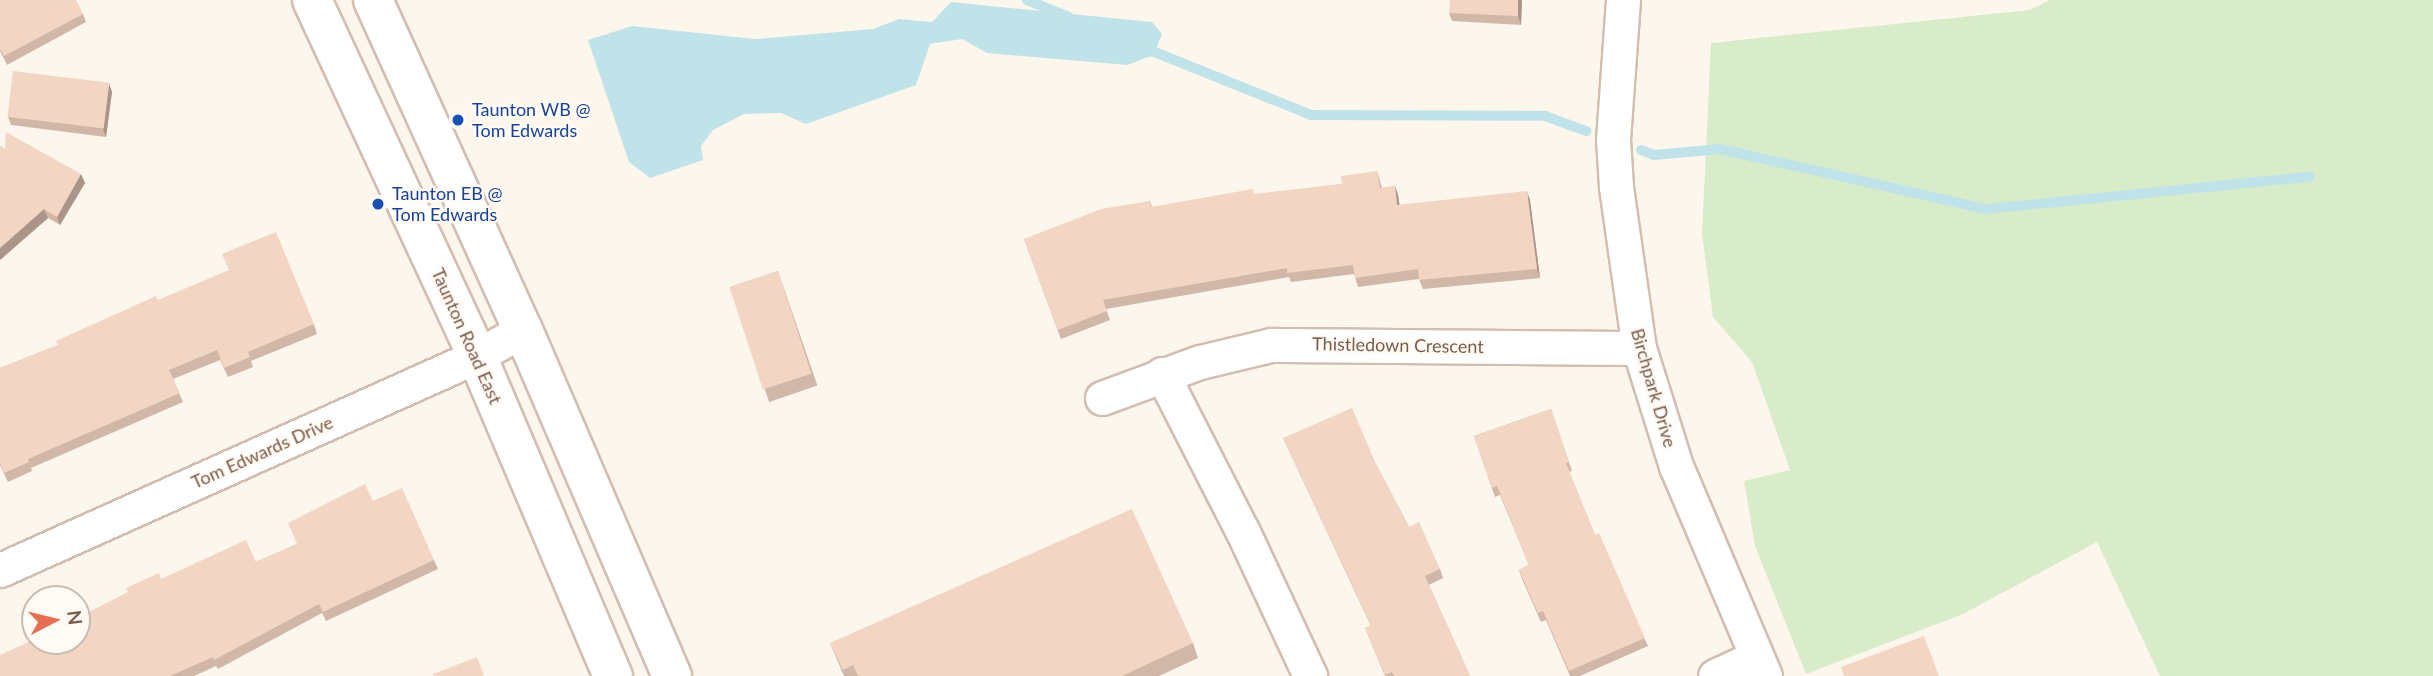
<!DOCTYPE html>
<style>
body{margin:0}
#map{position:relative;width:2433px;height:676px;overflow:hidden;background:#fdf6ec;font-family:Lato,sans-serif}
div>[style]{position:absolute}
.green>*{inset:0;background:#d8ecc9}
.water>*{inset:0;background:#bfe3e8}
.stream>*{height:10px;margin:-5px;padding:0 5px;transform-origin:5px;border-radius:5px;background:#bfe3e8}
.roads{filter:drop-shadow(2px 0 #d1beb0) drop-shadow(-2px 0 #d1beb0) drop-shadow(0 2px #d1beb0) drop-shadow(0 -2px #d1beb0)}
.minor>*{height:33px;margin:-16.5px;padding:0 16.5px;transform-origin:16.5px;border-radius:16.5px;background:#fff}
.secondary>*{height:38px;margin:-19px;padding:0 19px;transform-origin:19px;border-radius:19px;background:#fff}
.wall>*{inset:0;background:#d1b7a8;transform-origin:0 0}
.shaded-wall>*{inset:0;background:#aa9588}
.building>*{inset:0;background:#f3d5c3;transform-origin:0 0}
.dots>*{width:19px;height:19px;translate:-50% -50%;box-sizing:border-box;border:4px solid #fffaf3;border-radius:50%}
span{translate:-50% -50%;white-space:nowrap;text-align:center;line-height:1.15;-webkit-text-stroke:5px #fffaf3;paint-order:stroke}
.transit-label{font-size:18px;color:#164399}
.left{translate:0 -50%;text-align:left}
.street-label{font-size:18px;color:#7a5c4d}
.north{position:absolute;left:21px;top:585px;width:70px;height:70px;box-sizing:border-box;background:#fffaf3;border:2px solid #cabbb1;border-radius:50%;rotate:83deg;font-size:19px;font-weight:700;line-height:28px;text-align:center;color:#7a5c4d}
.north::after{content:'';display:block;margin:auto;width:24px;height:32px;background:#e76f51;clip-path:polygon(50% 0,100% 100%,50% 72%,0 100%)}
</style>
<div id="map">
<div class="green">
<div style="clip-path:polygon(2050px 0,2433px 0,2433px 676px,2160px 676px,2097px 542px,1963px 614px,1806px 674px,1755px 546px,1744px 481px,1790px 470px,1752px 362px,1713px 317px,1702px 234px,1711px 43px,2030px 10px)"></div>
</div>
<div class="water">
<div style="clip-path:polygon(951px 2px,1152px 22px,1162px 34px,1154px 55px,1127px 65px,987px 53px,962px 39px,930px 44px,916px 85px,806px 124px,781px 113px,744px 114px,713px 130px,701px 146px,703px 160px,650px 178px,629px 162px,588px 40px,632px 26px,755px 39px,873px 29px,899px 19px,932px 22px)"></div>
</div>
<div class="stream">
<div style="left:1027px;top:0;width:45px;rotate:22deg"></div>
<div style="left:1142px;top:47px;width:182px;rotate:21.9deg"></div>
<div style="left:1311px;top:115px;width:234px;rotate:0.2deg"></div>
<div style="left:1545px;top:116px;width:44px;rotate:20.1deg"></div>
<div style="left:1641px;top:150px;width:14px;rotate:21deg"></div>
<div style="left:1654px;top:155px;width:66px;rotate:-5.2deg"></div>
<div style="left:1720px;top:149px;width:273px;rotate:12.7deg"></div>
<div style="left:1986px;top:209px;width:325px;rotate:-5.7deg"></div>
</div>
<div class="roads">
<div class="minor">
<div style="left:1623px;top:0;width:139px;rotate:94.1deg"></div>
<div style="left:1613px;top:139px;width:48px;rotate:86.4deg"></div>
<div style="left:1616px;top:187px;width:163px;rotate:81.9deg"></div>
<div style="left:1639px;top:348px;width:124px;rotate:72.6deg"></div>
<div style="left:1676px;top:466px;width:228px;rotate:67deg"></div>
<div style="left:1162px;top:374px;width:178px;rotate:62.9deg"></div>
<div style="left:1243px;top:532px;width:159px;rotate:65deg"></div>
<div style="left:1102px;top:398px;width:104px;rotate:-20.2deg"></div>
<div style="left:1200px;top:362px;width:73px;rotate:-13.5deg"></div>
<div style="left:1271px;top:345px;width:368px;rotate:0.5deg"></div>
<div style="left:0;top:570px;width:523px;rotate:-24.16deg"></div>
<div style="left:477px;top:356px;width:53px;rotate:-29.5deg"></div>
<div style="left:1715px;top:676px;width:45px;rotate:-24.9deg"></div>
</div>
<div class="secondary">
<div style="left:312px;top:0;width:392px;rotate:65.1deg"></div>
<div style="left:477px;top:356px;width:348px;rotate:67deg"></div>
<div style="left:373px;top:0;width:362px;rotate:65.6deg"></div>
<div style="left:523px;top:330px;width:377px;rotate:66.7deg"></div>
</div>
</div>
<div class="wall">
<div style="clip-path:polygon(0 0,83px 14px,86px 22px,7px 65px,0 51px)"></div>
<div style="clip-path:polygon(1522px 0,1521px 25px,1452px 21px,1449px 13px)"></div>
<div style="clip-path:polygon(112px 92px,106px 137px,11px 125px,8px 117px)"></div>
<div style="clip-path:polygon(0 146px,5px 149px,81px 174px,85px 183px,60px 225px,48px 218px,0 260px)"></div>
<div style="clip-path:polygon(1377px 171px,1382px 188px,1395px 186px,1398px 195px,1399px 205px,1530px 200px,1540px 278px,1423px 289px,1419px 279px,1358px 287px,1354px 274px,1291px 282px,1289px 277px,1106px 309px,1110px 320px,1061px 339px,1024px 239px,1150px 201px,1152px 207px,1342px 184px)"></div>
<div style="left:778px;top:271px;width:121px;height:51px;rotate:71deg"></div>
<div style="clip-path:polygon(158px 300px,314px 324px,317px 334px,251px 361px,253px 367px,228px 377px,220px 360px,173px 379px,183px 402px,31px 468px,32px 471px,8px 482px,0 465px,0 368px,58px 345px)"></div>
<div style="clip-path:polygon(1551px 409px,1572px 471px,1569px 472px,1595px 535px,1648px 646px,1580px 676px,1570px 676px,1546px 620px,1541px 622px,1522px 579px,1519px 570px,1529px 565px,1500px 495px,1495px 497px,1474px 436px)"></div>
<div style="clip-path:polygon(1283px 438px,1376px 464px,1409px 527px,1440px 569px,1443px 578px,1429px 585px,1470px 676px,1385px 676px,1365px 628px,1371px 626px)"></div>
<div style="clip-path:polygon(373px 501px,434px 560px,438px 569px,326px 621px,322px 613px,218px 669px,216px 666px,194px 676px,0 676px,161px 579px,256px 562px,297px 544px)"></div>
<div style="clip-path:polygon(830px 643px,1193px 643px,1198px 658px,1159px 676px,844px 676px)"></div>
</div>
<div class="shaded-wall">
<div style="clip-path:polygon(1518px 0,1522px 0,1521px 25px,1518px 16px)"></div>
<div style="clip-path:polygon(109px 83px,112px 92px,106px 137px,103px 129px)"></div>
<div style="clip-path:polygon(81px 174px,85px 183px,60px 225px,57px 217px)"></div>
<div style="clip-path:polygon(1395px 186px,1398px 195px,1401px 214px,1397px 205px)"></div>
<div style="clip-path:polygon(1527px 191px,1530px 200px,1540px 278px,1537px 269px)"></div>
<div style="clip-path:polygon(44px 209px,48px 218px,0 260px,0 248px)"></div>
</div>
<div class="building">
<div style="clip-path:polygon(0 0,76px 0,83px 14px,4px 56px,0 49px)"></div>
<div style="clip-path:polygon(1450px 0,1518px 0,1518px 16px,1449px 13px)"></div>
<div style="left:13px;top:71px;width:97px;height:46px;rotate:7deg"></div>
<div style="clip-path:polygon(6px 132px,81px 174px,57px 217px,44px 209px,0 248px,0 146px,5px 149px)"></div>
<div style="clip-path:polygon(1377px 171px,1380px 188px,1395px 186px,1397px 205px,1527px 191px,1537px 269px,1419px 280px,1418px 269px,1355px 278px,1353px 265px,1287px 273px,1287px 268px,1103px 300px,1107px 311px,1058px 330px,1024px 239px,1101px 209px,1150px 201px,1151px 207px,1253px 189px,1254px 194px,1342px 184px,1341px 176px)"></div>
<div style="clip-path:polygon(276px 232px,314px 324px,248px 352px,250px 357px,224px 368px,217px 350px,169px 370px,180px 393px,28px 459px,29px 462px,4px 473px,0 463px,0 368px,58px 345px,56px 341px,156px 296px,158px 300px,229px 270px,222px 254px)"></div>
<div style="left:778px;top:271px;width:108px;height:51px;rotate:72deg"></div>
<div style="clip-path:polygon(1352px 408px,1376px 464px,1409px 527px,1419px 522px,1440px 569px,1425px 576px,1470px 676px,1394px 676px,1392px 672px,1385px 675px,1365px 628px,1371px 625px,1283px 438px)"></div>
<div style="clip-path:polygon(1551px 409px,1569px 462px,1566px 463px,1595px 535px,1599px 533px,1645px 638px,1569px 671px,1543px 611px,1538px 613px,1519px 570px,1529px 565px,1497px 486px,1492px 488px,1474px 436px)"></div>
<div style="clip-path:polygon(365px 484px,373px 501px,402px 488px,434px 560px,323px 612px,319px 604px,214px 660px,213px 657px,170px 676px,0 676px,0 655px,35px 639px,35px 641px,77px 641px,77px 618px,128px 592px,126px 588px,159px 573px,161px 579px,246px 540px,256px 562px,297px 544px,288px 523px)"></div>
<div style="clip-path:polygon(1132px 509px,1193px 643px,1122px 676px,858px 676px,853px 665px,843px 670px,830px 643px)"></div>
<div style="clip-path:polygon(1924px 636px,1939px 676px,1844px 676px,1841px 667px)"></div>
<div style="clip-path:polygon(477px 657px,484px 676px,433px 676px,433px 674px)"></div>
</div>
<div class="dots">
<div style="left:458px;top:120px;background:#1a4fb4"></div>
<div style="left:378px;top:204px;background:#1a4fb4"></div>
</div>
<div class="transit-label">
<span class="left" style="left:472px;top:120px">Taunton WB @<br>Tom Edwards</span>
<span class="left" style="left:392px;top:204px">Taunton EB @<br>Tom Edwards</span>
</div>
<div class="street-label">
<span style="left:467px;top:336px;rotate:66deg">Taunton Road East</span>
<span style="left:1398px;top:345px;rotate:1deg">Thistledown Crescent</span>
<span style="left:1654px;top:388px;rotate:74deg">Birchpark Drive</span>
<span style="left:262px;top:452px;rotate:-24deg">Tom Edwards Drive</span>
</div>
<div class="north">N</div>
</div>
